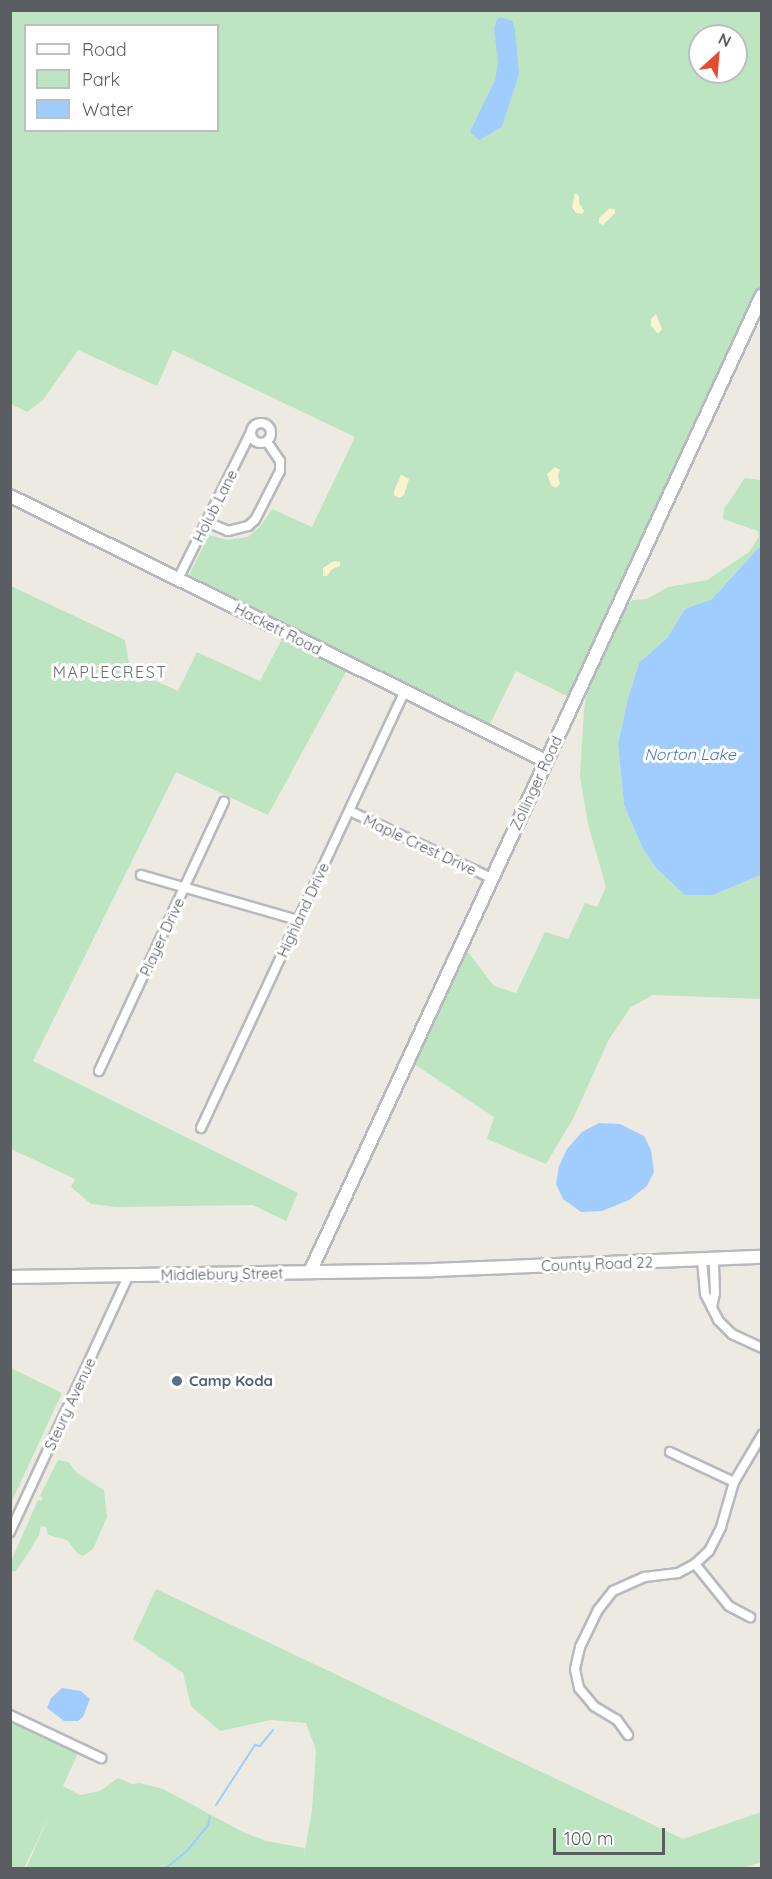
<!DOCTYPE html>
<style>
body{margin:0}
#map{position:relative;width:772px;height:1879px;overflow:hidden;background:#edebe1;font-family:Quicksand,sans-serif}
div>[style]{position:absolute}
.green>*{inset:0;background:#bee5c1}
.sand>*{inset:0;background:#faf3d0}
.water>*{inset:0;background:#a0cdfe}
.stream>*{height:2px;margin:-1px;padding:0 1px;transform-origin:1px;border-radius:1px;background:#a0cdfe}
.roads{filter:drop-shadow(2px 0 #b7b9be) drop-shadow(-2px 0 #b7b9be) drop-shadow(0 2px #b7b9be) drop-shadow(0 -2px #b7b9be)}
.street>*{height:8px;margin:-4px;padding:0 4px;transform-origin:4px;border-radius:4px;background:#fff}
.street>.ring{margin:-4px;padding:0;box-sizing:content-box;background:none;border:8px solid #fff;border-radius:50%}
.secondary>*{height:12px;margin:-6px;padding:0 6px;transform-origin:6px;border-radius:6px;background:#fff}
.dots>*{width:16px;height:16px;translate:-50% -50%;box-sizing:border-box;border:3px solid #fff;border-radius:50%}
span{translate:-50% -50%;white-space:nowrap;text-align:center;line-height:1.15;-webkit-text-stroke:6px #fff;paint-order:stroke}
.street-label{font-size:15px;color:#5a5d62}
.service-label{font-size:15px;color:#4e5e75;font-weight:700}
.left{translate:0 -50%;text-align:left}
.neighbourhood-label{font-size:16px;color:#6b6f74;letter-spacing:1.5px}
.water-label{font-size:16px;color:#4376c1;font-style:italic}
.frame{position:absolute;inset:0;border:12px solid #5a5d62;pointer-events:none}
.legend{position:absolute;left:24px;top:24px;width:195px;height:108px;box-sizing:border-box;background:#fff;border:2px solid #bdbec0;margin:0;padding:8px 10px;list-style:none;font-size:18px;color:#5a5d62}
.legend li{display:flex;align-items:center;gap:12px;height:30px}
.legend b{width:30px;border:2px solid #bdbec0}
.north{position:absolute;left:688px;top:24px;width:60px;height:60px;box-sizing:border-box;background:#fff;border:2px solid #bdbec0;border-radius:50%;rotate:26deg;font-size:16px;font-weight:700;line-height:24px;text-align:center;color:#5a5d62}
.north::after{content:'';display:block;margin:auto;width:21px;height:27px;background:#e74b2d;clip-path:polygon(50% 0,100% 100%,50% 72%,0 100%)}
.scale{position:absolute;left:553px;top:1828px;width:112px;height:27px;box-sizing:border-box;border:3px solid #5a5d62;border-top:0;padding-left:8px;font-size:18px;line-height:21px;white-space:nowrap;color:#5a5d62;-webkit-text-stroke:4px #fff;paint-order:stroke}
</style>
<div id="map">
<div class="green">
<div style="clip-path:polygon(evenodd,10px 11px,761px 11px,761px 295px,571px 698px,516px 671px,489px 726px,189px 575px,209px 535px,227px 540px,248px 537px,260px 527px,272px 509px,312px 527px,355px 437px,173px 350px,157px 386px,78px 350px,43px 400px,27px 412px,11px 404px,10px 11px,26px 26px,218px 26px,218px 130px,26px 130px,26px 26px,10px 11px,700px 36px,736px 36px,736px 72px,700px 72px,700px 36px)"></div>
<div style="clip-path:polygon(745px 478px,761px 480px,761px 545px,712px 599px,685px 609px,667px 638px,639px 663px,627px 702px,618px 744px,624px 805px,642px 847px,656px 868px,685px 895px,713px 895px,761px 875px,761px 999px,653px 995px,631px 1007px,609px 1039px,574px 1117px,546px 1164px,487px 1139px,494px 1117px,411px 1062px,465px 948px,494px 986px,516px 993px,545px 932px,568px 939px,585px 903px,597px 907px,606px 887px,588px 824px,580px 777px,584px 709px,589px 682px,621px 610px,633px 600px,647px 599px,668px 587px,707px 580px,749px 552px,759px 537px,758px 531px,723px 519px,724px 509px)"></div>
<div style="clip-path:polygon(11px 586px,125px 640px,130px 669px,178px 691px,197px 652px,260px 681px,283px 637px,347px 670px,268px 815px,176px 772px,33px 1061px,298px 1193px,286px 1221px,253px 1205px,116px 1207px,91px 1204px,71px 1187px,75px 1179px,11px 1149px)"></div>
<div style="clip-path:polygon(11px 1368px,62px 1393px,11px 1503px)"></div>
<div style="clip-path:polygon(58px 1460px,68px 1462px,77px 1473px,104px 1490px,107px 1517px,93px 1549px,83px 1556px,78px 1554px,67px 1540px,48px 1535px,46px 1527px,41px 1526px,39px 1535px,25px 1558px,16px 1571px,11px 1572px,11px 1561px,38px 1500px,41px 1501px,43px 1497px,40px 1496px)"></div>
<div style="clip-path:polygon(156px 1589px,683px 1839px,761px 1812px,761px 1862px,743px 1868px,302px 1868px,312px 1810px,316px 1750px,306px 1723px,271px 1720px,220px 1731px,191px 1706px,183px 1673px,133px 1639px)"></div>
<div style="clip-path:polygon(10px 1717px,79px 1751px,63px 1786px,80px 1795px,100px 1791px,118px 1778px,132px 1784px,140px 1783px,163px 1789px,243px 1832px,266px 1841px,305px 1848px,303px 1865px,300px 1868px,26px 1868px,51px 1812px,24px 1868px,11px 1868px)"></div>
</div>
<div class="sand">
<div style="clip-path:polygon(575px 193px,579px 196px,579px 203px,584px 211px,582px 214px,576px 213px,572px 207px)"></div>
<div style="clip-path:polygon(610px 208px,615px 210px,615px 213px,603px 225px,599px 223px,599px 218px)"></div>
<div style="clip-path:polygon(656px 314px,662px 329px,658px 334px,651px 326px,651px 319px)"></div>
<div style="clip-path:polygon(555px 467px,560px 470px,558px 475px,560px 484px,556px 488px,551px 485px,547px 474px)"></div>
<div style="clip-path:polygon(401px 475px,409px 479px,404px 495px,399px 498px,394px 495px,394px 491px)"></div>
<div style="clip-path:polygon(334px 561px,340px 562px,340px 566px,332px 569px,327px 576px,323px 576px,323px 568px)"></div>
</div>
<div class="water">
<div style="clip-path:polygon(501px 17px,512px 21px,515px 29px,519px 74px,502px 127px,479px 140px,470px 132px,495px 80px,498px 62px,494px 28px,497px 19px)"></div>
<div style="clip-path:polygon(761px 545px,761px 875px,713px 895px,685px 895px,656px 868px,642px 847px,624px 805px,618px 744px,627px 702px,639px 663px,667px 638px,685px 609px,712px 599px)"></div>
<div style="clip-path:polygon(599px 1123px,620px 1124px,644px 1136px,651px 1150px,654px 1172px,647px 1186px,629px 1200px,602px 1211px,581px 1212px,563px 1199px,556px 1184px,559px 1166px,567px 1149px,582px 1132px)"></div>
<div style="clip-path:polygon(62px 1688px,81px 1691px,90px 1699px,83px 1717px,78px 1721px,64px 1721px,47px 1708px,51px 1698px)"></div>
</div>
<div class="stream">
<div style="left:216px;top:1805px;width:72px;rotate:-57deg"></div>
<div style="left:255px;top:1745px;width:5px;rotate:11deg"></div>
<div style="left:260px;top:1746px;width:21px;rotate:-51deg"></div>
<div style="left:166px;top:1868px;width:27px;rotate:-39deg"></div>
<div style="left:187px;top:1851px;width:33px;rotate:-51deg"></div>
<div style="left:208px;top:1825px;width:9px;rotate:-77deg"></div>
</div>
<div class="roads">
<div class="street">
<div class="ring" style="left:251px;top:423px;width:12px;height:12px"></div>
<div style="left:207px;top:522px;width:23px;rotate:23deg"></div>
<div style="left:228px;top:531px;width:21px;rotate:-14deg"></div>
<div style="left:248px;top:526px;width:9px;rotate:-41deg"></div>
<div style="left:255px;top:520px;width:55px;rotate:-63deg"></div>
<div style="left:280px;top:471px;width:10px;rotate:-90deg"></div>
<div style="left:280px;top:461px;width:23px;rotate:-124deg"></div>
<div style="left:178px;top:579px;width:164px;rotate:-63.6deg"></div>
<div style="left:350px;top:811px;width:156px;rotate:25.4deg"></div>
<div style="left:141px;top:875px;width:163px;rotate:16deg"></div>
<div style="left:99px;top:1071px;width:297px;rotate:-65.1deg"></div>
<div style="left:201px;top:1128px;width:481px;rotate:-65deg"></div>
<div style="left:702px;top:1260px;width:34px;rotate:85deg"></div>
<div style="left:705px;top:1294px;width:29px;rotate:63deg"></div>
<div style="left:718px;top:1320px;width:20px;rotate:45deg"></div>
<div style="left:732px;top:1334px;width:33px;rotate:25deg"></div>
<div style="left:712px;top:1307px;width:14px;rotate:-78deg"></div>
<div style="left:715px;top:1293px;width:33px;rotate:-92deg"></div>
<div style="left:670px;top:1452px;width:71px;rotate:25.1deg"></div>
<div style="left:10px;top:1532px;width:283px;rotate:-65.2deg"></div>
<div style="left:695px;top:1564px;width:54px;rotate:51deg"></div>
<div style="left:729px;top:1606px;width:24px;rotate:28deg"></div>
<div style="left:10px;top:1715px;width:101px;rotate:25.3deg"></div>
<div style="left:628px;top:1735px;width:19px;rotate:-126deg"></div>
<div style="left:617px;top:1720px;width:27px;rotate:-149deg"></div>
<div style="left:594px;top:1706px;width:23px;rotate:-130deg"></div>
<div style="left:579px;top:1688px;width:19px;rotate:-102deg"></div>
<div style="left:575px;top:1669px;width:23px;rotate:-77deg"></div>
<div style="left:580px;top:1647px;width:41px;rotate:-64.1deg"></div>
<div style="left:598px;top:1610px;width:24px;rotate:-52deg"></div>
<div style="left:613px;top:1591px;width:35px;rotate:-24deg"></div>
<div style="left:645px;top:1577px;width:33px;rotate:-7deg"></div>
<div style="left:678px;top:1573px;width:19px;rotate:-28deg"></div>
<div style="left:695px;top:1564px;width:19px;rotate:-43deg"></div>
<div style="left:709px;top:1551px;width:27px;rotate:-63deg"></div>
<div style="left:721px;top:1527px;width:47px;rotate:-73.9deg"></div>
<div style="left:734px;top:1482px;width:55px;rotate:-59.2deg"></div>
</div>
<div class="secondary">
<div style="left:10px;top:496px;width:598px;rotate:26.31deg"></div>
<div style="left:310px;top:1272px;width:1076px;rotate:-65.17deg"></div>
<div style="left:10px;top:1277px;width:423px;rotate:-0.9deg"></div>
<div style="left:433px;top:1270px;width:329px;rotate:-2.3deg"></div>
</div>
</div>
<div class="dots">
<div style="left:177px;top:1381px;background:#5c6f8a"></div>
</div>
<div class="street-label">
<span style="left:215px;top:506px;rotate:-63deg">Holub Lane</span>
<span style="left:278px;top:629px;rotate:27deg">Hackett Road</span>
<span style="left:536px;top:783px;rotate:-65deg">Zollinger Road</span>
<span style="left:420px;top:845px;rotate:25deg">Maple Crest Drive</span>
<span style="left:303px;top:910px;rotate:-65deg">Highland Drive</span>
<span style="left:162px;top:937px;rotate:-65deg">Player Drive</span>
<span style="left:597px;top:1264px;rotate:-2deg">County Road 22</span>
<span style="left:222px;top:1274px;rotate:-1deg">Middlebury Street</span>
<span style="left:70px;top:1404px;rotate:-65deg">Steury Avenue</span>
</div>
<div class="service-label">
<span class="left" style="left:189px;top:1381px">Camp Koda</span>
</div>
<div class="neighbourhood-label">
<span style="left:110px;top:672px">MAPLECREST</span>
</div>
<div class="water-label">
<span style="left:690px;top:754px">Norton Lake</span>
</div>
<div class="frame"></div>
<ul class="legend">
<li><b style="height:8px;background:#fff"></b>Road</li>
<li><b style="height:16px;background:#bee5c1"></b>Park</li>
<li><b style="height:16px;background:#a0cdfe"></b>Water</li>
</ul>
<div class="north">N</div>
<div class="scale">100 m</div>
</div>
